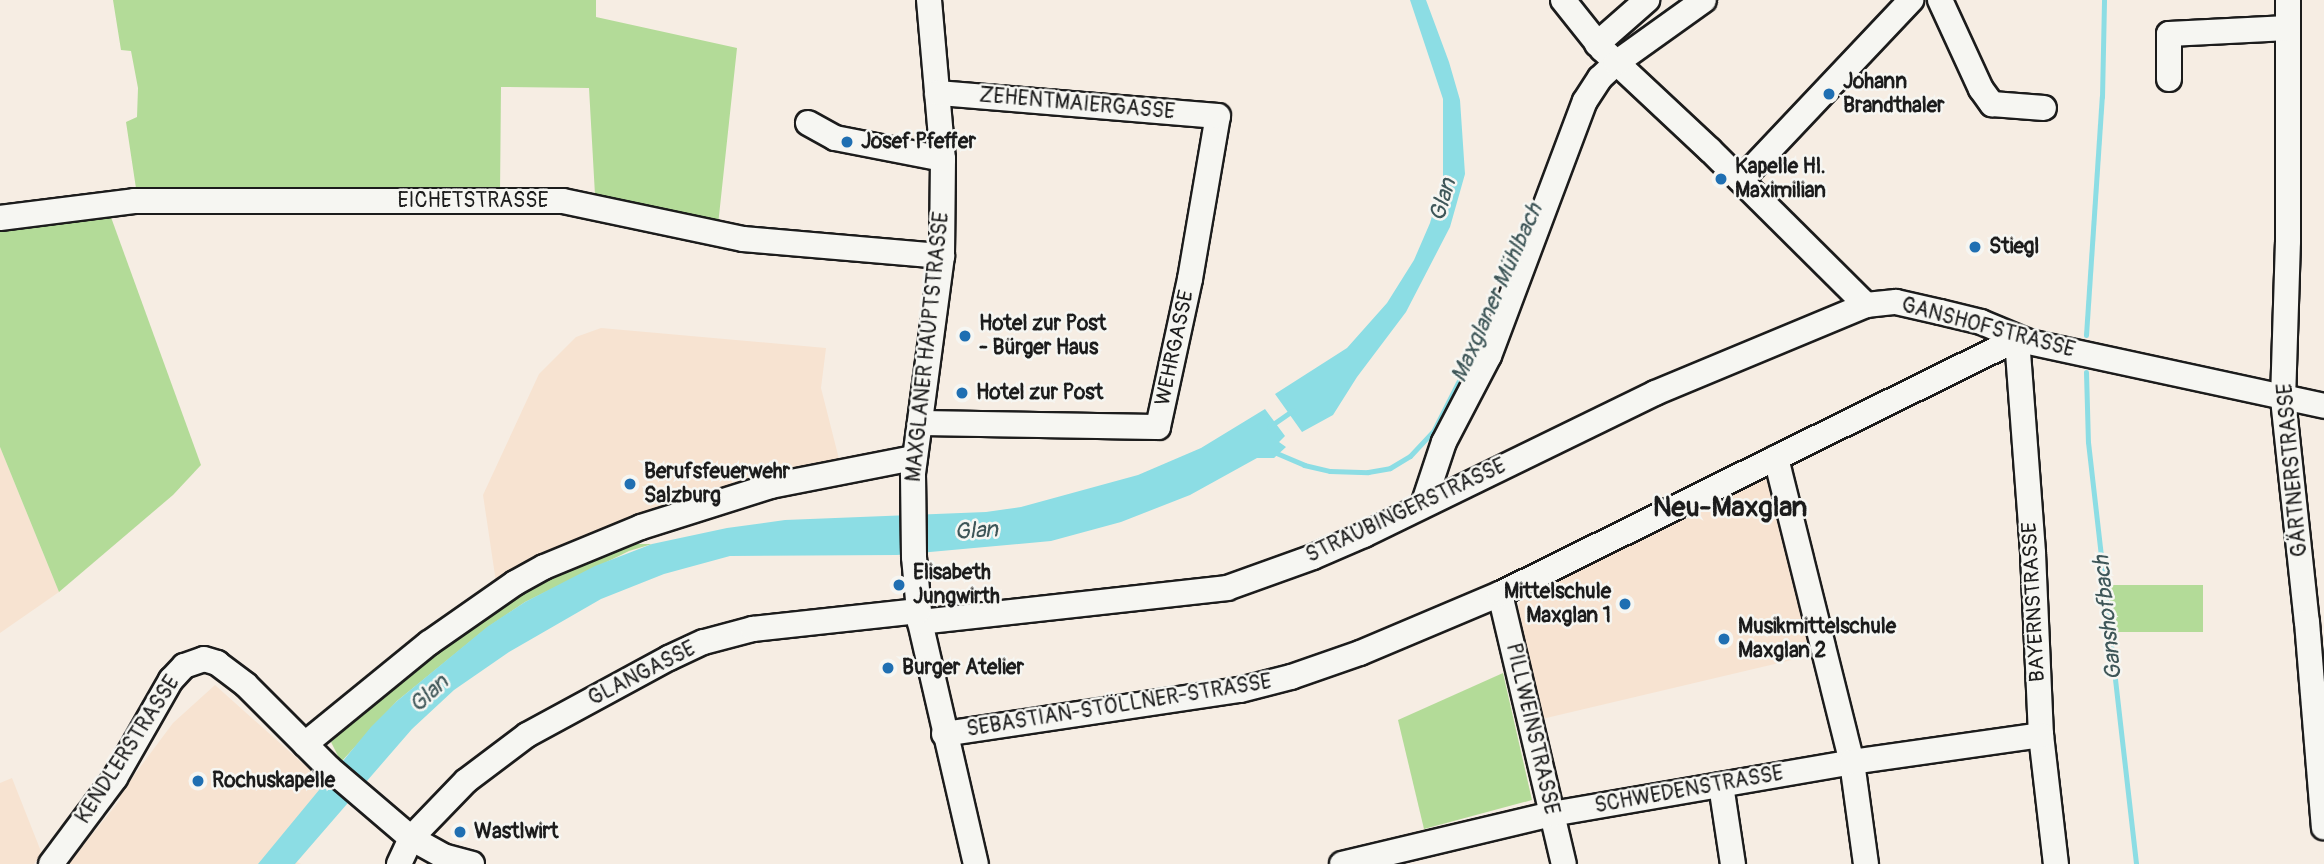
<!DOCTYPE html>
<meta charset="utf-8">
<style>
body{margin:0}
#map{position:relative;width:2324px;height:864px;overflow:hidden;background:#f6ede3;font-family:Pangolin,sans-serif}
div>[style]{position:absolute}
.built>*{inset:0;background:#f7e3d1}
.green>*{inset:0;background:#b3db98;transform-origin:0 0}
.water>*{inset:0;background:#8cdde4}
.stream>*{height:5px;margin:-2.5px;padding:0 2.5px;transform-origin:2.5px;border-radius:2.5px;background:#8cdde4}
.roads{filter:drop-shadow(2px 0 #1c1c1c) drop-shadow(-2px 0 #1c1c1c) drop-shadow(0 2px #1c1c1c) drop-shadow(0 -2px #1c1c1c)}
.minor>*{height:24px;margin:-12px;padding:0 12px;transform-origin:12px;border-radius:12px;background:#f6f6f2}
.dots>*{width:19px;height:19px;translate:-50% -50%;box-sizing:border-box;border:4px solid #f6f6f2;border-radius:50%}
span{translate:-50% -50%;white-space:nowrap;text-align:center;line-height:1.15;-webkit-text-stroke:5px #f6f6f2;paint-order:stroke}
.poi-label{font-size:21px;color:#1c1c1c;font-weight:700}
.left{translate:0 -50%;text-align:left}
.right{translate:-100% -50%;text-align:right}
.street-label{font-size:21px;color:#1c1c1c}
.water-label{font-size:23px;color:#3e5658;font-style:italic}
.district-label{font-size:28px;color:#1c1c1c;font-weight:700}
</style>
<div id="map">
<div class="built">
<div style="clip-path:polygon(601px 328px,826px 348px,821px 388px,839px 459px,671px 508px,496px 582px,483px 495px,539px 374px,576px 337px)"></div>
<div style="clip-path:polygon(0 447px,59px 592px,0 633px)"></div>
<div style="clip-path:polygon(1768px 469px,1817px 654px,1542px 719px,1518px 608px,1522px 597px)"></div>
<div style="clip-path:polygon(215px 685px,347px 803px,297px 862px,301px 864px,68px 864px,120px 800px,120px 794px,173px 723px)"></div>
<div style="clip-path:polygon(12px 778px,42px 854px,34px 864px,0 864px,0 783px)"></div>
</div>
<div class="green">
<div style="clip-path:polygon(113px 0,596px 0,596px 17px,737px 48px,718px 225px,595px 195px,589px 88px,501px 87px,500px 194px,137px 195px,126px 122px,137px 117px,138px 88px,131px 51px,121px 50px)"></div>
<div style="clip-path:polygon(108px 209px,201px 465px,173px 495px,59px 592px,0 447px,0 224px)"></div>
<div style="clip-path:polygon(624px 544px,652px 544px,629px 551px,525px 602px,488px 627px,397px 701px,341px 762px,331px 742px,377px 697px,464px 627px,554px 574px)"></div>
<div style="left:2110px;top:585px;width:93px;height:47px"></div>
<div style="clip-path:polygon(1503px 673px,1532px 800px,1424px 829px,1398px 720px)"></div>
</div>
<div class="water">
<div style="clip-path:polygon(1410px 0,1426px 0,1449px 62px,1460px 100px,1465px 174px,1450px 227px,1406px 312px,1357px 377px,1333px 415px,1302px 432px,1275px 394px,1347px 348px,1387px 303px,1414px 260px,1430px 223px,1443px 177px,1443px 99px)"></div>
<div style="clip-path:polygon(1265px 409px,1285px 436px,1279px 442px,1286px 447px,1274px 458px,1257px 458px,1190px 495px,1121px 522px,1051px 541px,897px 555px,730px 556px,664px 574px,601px 599px,509px 652px,454px 690px,412px 729px,295px 864px,258px 864px,371px 727px,397px 701px,487px 627px,525px 602px,595px 566px,652px 544px,727px 528px,785px 520px,986px 512px,1021px 507px,1138px 475px,1201px 448px)"></div>
</div>
<div class="stream">
<div style="left:1639px;top:31px;width:53px;rotate:-35.8deg"></div>
<div style="left:2086px;top:335px;width:239px;rotate:-86.2deg"></div>
<div style="left:2102px;top:97px;width:97px;rotate:-88.8deg"></div>
<div style="left:2086px;top:372px;width:70px;rotate:88.4deg"></div>
<div style="left:2088px;top:442px;width:425px;rotate:83.5deg"></div>
<div style="left:1269px;top:427px;width:29px;rotate:-35deg"></div>
<div style="left:1274px;top:452px;width:33px;rotate:23deg"></div>
<div style="left:1304px;top:465px;width:27px;rotate:13deg"></div>
<div style="left:1330px;top:471px;width:38px;rotate:2deg"></div>
<div style="left:1368px;top:472px;width:22px;rotate:-10deg"></div>
<div style="left:1390px;top:468px;width:23px;rotate:-31deg"></div>
<div style="left:1410px;top:456px;width:35px;rotate:-47deg"></div>
<div style="left:1434px;top:430px;width:127px;rotate:-63.2deg"></div>
</div>
<div class="roads">
<div class="minor">
<div style="left:929px;top:0;width:160px;rotate:85deg"></div>
<div style="left:943px;top:159px;width:97px;rotate:90.6deg"></div>
<div style="left:942px;top:256px;width:220px;rotate:97.6deg"></div>
<div style="left:913px;top:474px;width:83px;rotate:89.3deg"></div>
<div style="left:914px;top:557px;width:65px;rotate:84.7deg"></div>
<div style="left:920px;top:622px;width:248px;rotate:77deg"></div>
<div style="left:1563px;top:0;width:63px;rotate:51.5deg"></div>
<div style="left:1602px;top:49px;width:148px;rotate:43.1deg"></div>
<div style="left:1710px;top:150px;width:220px;rotate:44.8deg"></div>
<div style="left:1940px;top:0;width:98px;rotate:65.3deg"></div>
<div style="left:1981px;top:89px;width:19px;rotate:54deg"></div>
<div style="left:1992px;top:104px;width:52px;rotate:4.4deg"></div>
<div style="left:2288px;top:0;width:241px;rotate:90deg"></div>
<div style="left:2288px;top:241px;width:158px;rotate:91.8deg"></div>
<div style="left:2283px;top:399px;width:224px;rotate:83.9deg"></div>
<div style="left:2307px;top:622px;width:206px;rotate:85.3deg"></div>
<div style="left:1597px;top:44px;width:67px;rotate:-41.3deg"></div>
<div style="left:2169px;top:79px;width:45px;rotate:-90deg"></div>
<div style="left:2169px;top:34px;width:119px;rotate:-2.9deg"></div>
<div style="left:808px;top:123px;width:31px;rotate:29deg"></div>
<div style="left:835px;top:138px;width:110px;rotate:11deg"></div>
<div style="left:1741px;top:180px;width:248px;rotate:-46.6deg"></div>
<div style="left:0;top:218px;width:135px;rotate:-7.2deg"></div>
<div style="left:134px;top:201px;width:429px"></div>
<div style="left:563px;top:201px;width:184px;rotate:11.9deg"></div>
<div style="left:743px;top:239px;width:200px;rotate:4.9deg"></div>
<div style="left:2017px;top:339px;width:215px;rotate:85.7deg"></div>
<div style="left:2033px;top:553px;width:182px;rotate:87.5deg"></div>
<div style="left:2041px;top:735px;width:130px;rotate:83.4deg"></div>
<div style="left:920px;top:423px;width:238px;rotate:1deg"></div>
<div style="left:1158px;top:427px;width:151px;rotate:-77.8deg"></div>
<div style="left:1190px;top:279px;width:165px;rotate:-80.3deg"></div>
<div style="left:1218px;top:116px;width:282px;rotate:-175.3deg"></div>
<div style="left:1776px;top:458px;width:313px;rotate:76deg"></div>
<div style="left:1852px;top:762px;width:103px;rotate:82.2deg"></div>
<div style="left:1423px;top:505px;width:66px;rotate:-71.6deg"></div>
<div style="left:1444px;top:442px;width:97px;rotate:-62.4deg"></div>
<div style="left:1489px;top:356px;width:272px;rotate:-69.4deg"></div>
<div style="left:1585px;top:101px;width:27px;rotate:-57deg"></div>
<div style="left:1600px;top:78px;width:22px;rotate:-43deg"></div>
<div style="left:1616px;top:63px;width:108px;rotate:-35.6deg"></div>
<div style="left:1500px;top:594px;width:277px;rotate:76.7deg"></div>
<div style="left:920px;top:622px;width:309px;rotate:-6.3deg"></div>
<div style="left:1227px;top:588px;width:91px;rotate:-19.8deg"></div>
<div style="left:1313px;top:557px;width:56px;rotate:-23.3deg"></div>
<div style="left:1364px;top:535px;width:324px;rotate:-26deg"></div>
<div style="left:1655px;top:393px;width:229px;rotate:-22.6deg"></div>
<div style="left:1866px;top:305px;width:30px;rotate:-6deg"></div>
<div style="left:1896px;top:302px;width:45px;rotate:12.8deg"></div>
<div style="left:1940px;top:312px;width:42px;rotate:13.7deg"></div>
<div style="left:1981px;top:322px;width:52px;rotate:22.6deg"></div>
<div style="left:2029px;top:342px;width:302px;rotate:12.2deg"></div>
<div style="left:944px;top:734px;width:299px;rotate:-8.5deg"></div>
<div style="left:1240px;top:690px;width:53px;rotate:-14.3deg"></div>
<div style="left:1291px;top:677px;width:73px;rotate:-19.2deg"></div>
<div style="left:1360px;top:653px;width:152px;rotate:-22.9deg"></div>
<div style="left:1500px;top:594px;width:576px;rotate:-26.25deg"></div>
<div style="left:305px;top:744px;width:160px;rotate:-39.2deg"></div>
<div style="left:429px;top:643px;width:105px;rotate:-34.9deg"></div>
<div style="left:515px;top:583px;width:33px;rotate:-29deg"></div>
<div style="left:544px;top:567px;width:105px;rotate:-22.4deg"></div>
<div style="left:641px;top:527px;width:136px;rotate:-17.5deg"></div>
<div style="left:771px;top:486px;width:146px;rotate:-11.1deg"></div>
<div style="left:1721px;top:785px;width:80px;rotate:81.4deg"></div>
<div style="left:51px;top:864px;width:107px;rotate:-53.3deg"></div>
<div style="left:115px;top:778px;width:113px;rotate:-60.3deg"></div>
<div style="left:171px;top:680px;width:19px;rotate:-47deg"></div>
<div style="left:184px;top:666px;width:21px;rotate:-19deg"></div>
<div style="left:204px;top:659px;width:14px;rotate:17deg"></div>
<div style="left:217px;top:663px;width:36px;rotate:37deg"></div>
<div style="left:246px;top:685px;width:117px;rotate:45deg"></div>
<div style="left:329px;top:768px;width:108px;rotate:40.5deg"></div>
<div style="left:411px;top:838px;width:37px;rotate:29deg"></div>
<div style="left:443px;top:856px;width:30px;rotate:15deg"></div>
<div style="left:399px;top:864px;width:29px;rotate:-65deg"></div>
<div style="left:411px;top:838px;width:79px;rotate:-46deg"></div>
<div style="left:466px;top:781px;width:76px;rotate:-37deg"></div>
<div style="left:527px;top:735px;width:162px;rotate:-28.5deg"></div>
<div style="left:669px;top:658px;width:38px;rotate:-25deg"></div>
<div style="left:704px;top:642px;width:51px;rotate:-14.9deg"></div>
<div style="left:753px;top:629px;width:166px;rotate:-6.2deg"></div>
<div style="left:1342px;top:864px;width:216px;rotate:-13.4deg"></div>
<div style="left:1552px;top:814px;width:304px;rotate:-9.8deg"></div>
<div style="left:1852px;top:762px;width:191px;rotate:-8.1deg"></div>
</div>
</div>
<div class="dots">
<div style="left:1829px;top:94px;background:#1f6fb2"></div>
<div style="left:847px;top:142px;background:#1f6fb2"></div>
<div style="left:1721px;top:179px;background:#1f6fb2"></div>
<div style="left:1975px;top:247px;background:#1f6fb2"></div>
<div style="left:965px;top:336px;background:#1f6fb2"></div>
<div style="left:962px;top:393px;background:#1f6fb2"></div>
<div style="left:630px;top:484px;background:#1f6fb2"></div>
<div style="left:899px;top:585px;background:#1f6fb2"></div>
<div style="left:1625px;top:604px;background:#1f6fb2"></div>
<div style="left:1724px;top:639px;background:#1f6fb2"></div>
<div style="left:888px;top:668px;background:#1f6fb2"></div>
<div style="left:198px;top:781px;background:#1f6fb2"></div>
<div style="left:460px;top:832px;background:#1f6fb2"></div>
</div>
<div class="poi-label">
<span class="left" style="left:1843px;top:94px">Johann<br>Brandthaler</span>
<span class="left" style="left:861px;top:142px">Josef Pfeffer</span>
<span class="left" style="left:1735px;top:179px">Kapelle Hl.<br>Maximilian</span>
<span class="left" style="left:1989px;top:247px">Stiegl</span>
<span class="left" style="left:979px;top:336px">Hotel zur Post<br>- Bürger Haus</span>
<span class="left" style="left:976px;top:393px">Hotel zur Post</span>
<span class="left" style="left:644px;top:484px">Berufsfeuerwehr<br>Salzburg</span>
<span class="left" style="left:913px;top:585px">Elisabeth<br>Jungwirth</span>
<span class="right" style="left:1611px;top:604px">Mittelschule<br>Maxglan 1</span>
<span class="left" style="left:1738px;top:639px">Musikmittelschule<br>Maxglan 2</span>
<span class="left" style="left:902px;top:668px">Burger Atelier</span>
<span class="left" style="left:212px;top:781px">Rochuskapelle</span>
<span class="left" style="left:474px;top:832px">Wastlwirt</span>
</div>
<div class="street-label">
<span style="left:1077px;top:104px;rotate:5deg">ZEHENTMAIERGASSE</span>
<span style="left:473px;top:201px">EICHETSTRASSE</span>
<span style="left:1988px;top:328px;rotate:15deg">GANSHOFSTRASSE</span>
<span style="left:928px;top:347px;rotate:-84deg">MAXGLANER HAUPTSTRASSE</span>
<span style="left:1175px;top:348px;rotate:-78deg">WEHRGASSE</span>
<span style="left:2293px;top:470px;rotate:-95deg">GÄRTNERSTRASSE</span>
<span style="left:1406px;top:511px;rotate:-25deg">STRAUBINGERSTRASSE</span>
<span style="left:2034px;top:602px;rotate:-93deg">BAYERNSTRASSE</span>
<span style="left:642px;top:674px;rotate:-27deg">GLANGASSE</span>
<span style="left:1119px;top:706px;rotate:-9deg">SEBASTIAN-STÖLLNER-STRASSE</span>
<span style="left:1532px;top:729px;rotate:77deg">PILLWEINSTRASSE</span>
<span style="left:128px;top:750px;rotate:-57deg">KENDLERSTRASSE</span>
<span style="left:1689px;top:790px;rotate:-10deg">SCHWEDENSTRASSE</span>
</div>
<div class="water-label">
<span style="left:1443px;top:200px;rotate:-74deg">Glan</span>
<span style="left:1497px;top:293px;rotate:-66deg">Maxglaner Mühlbach</span>
<span style="left:976px;top:531px;rotate:-4deg">Glan</span>
<span style="left:2108px;top:618px;rotate:-96deg">Ganshofbach</span>
<span style="left:429px;top:694px;rotate:-43deg">Glan</span>
</div>
<div class="district-label">
<span style="left:1730px;top:508px">Neu-Maxglan</span>
</div>
</div>
